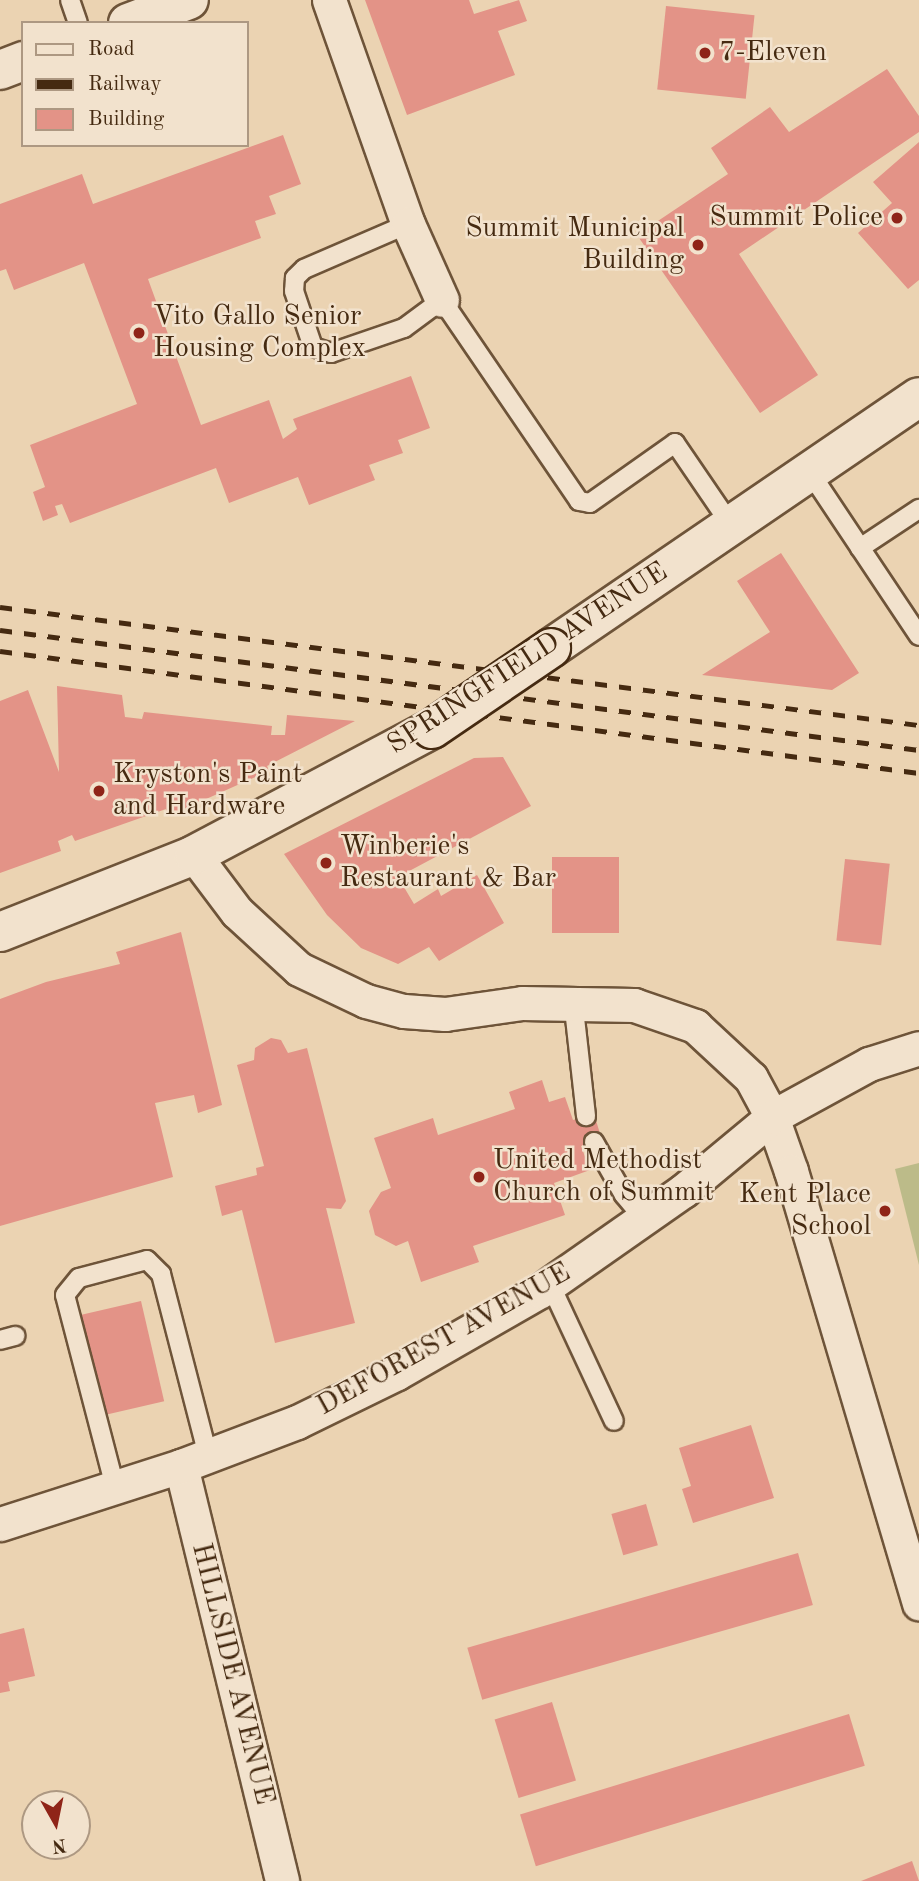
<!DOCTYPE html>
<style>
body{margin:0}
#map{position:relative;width:919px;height:1881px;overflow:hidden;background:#ebd3b2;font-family:"Old Standard TT",serif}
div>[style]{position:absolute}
.green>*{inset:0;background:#bcbb89}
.building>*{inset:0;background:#e39387;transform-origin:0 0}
.roads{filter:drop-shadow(2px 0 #6e5439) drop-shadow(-2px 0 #6e5439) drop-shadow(0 2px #6e5439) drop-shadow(0 -2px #6e5439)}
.lane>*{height:18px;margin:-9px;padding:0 9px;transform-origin:9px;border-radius:9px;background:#f2e2cd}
.street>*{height:33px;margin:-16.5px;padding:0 16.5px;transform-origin:16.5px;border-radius:16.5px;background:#f2e2cd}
.secondary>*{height:38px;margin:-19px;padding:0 19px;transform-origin:19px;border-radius:19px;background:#f2e2cd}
.rail>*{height:5px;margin-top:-2.5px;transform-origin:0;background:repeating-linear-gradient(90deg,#452a11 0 12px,transparent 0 24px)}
.bridges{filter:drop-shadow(2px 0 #452a11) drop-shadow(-2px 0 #452a11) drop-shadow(0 2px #452a11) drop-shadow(0 -2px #452a11)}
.secondary-bridge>*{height:38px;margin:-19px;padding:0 19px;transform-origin:19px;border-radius:19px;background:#f2e2cd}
.dots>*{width:19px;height:19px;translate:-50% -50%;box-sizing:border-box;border:4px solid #f2e2cd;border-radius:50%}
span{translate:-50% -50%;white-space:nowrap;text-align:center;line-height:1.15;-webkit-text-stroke:5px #f2e2cd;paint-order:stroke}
.poi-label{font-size:28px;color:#452a11}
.left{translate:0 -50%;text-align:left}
.right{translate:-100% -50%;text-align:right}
.street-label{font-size:28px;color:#452a11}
.legend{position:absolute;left:21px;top:21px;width:228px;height:126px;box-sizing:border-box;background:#f2e2cd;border:2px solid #ad9882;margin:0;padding:9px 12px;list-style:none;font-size:21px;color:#452a11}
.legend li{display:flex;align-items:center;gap:14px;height:35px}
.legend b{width:35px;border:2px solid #ad9882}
.north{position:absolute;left:21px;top:1790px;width:70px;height:70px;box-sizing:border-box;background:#f2e2cd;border:2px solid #ad9882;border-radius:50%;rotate:171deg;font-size:19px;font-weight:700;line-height:28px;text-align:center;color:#452a11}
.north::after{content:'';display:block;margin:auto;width:24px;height:32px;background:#8f2418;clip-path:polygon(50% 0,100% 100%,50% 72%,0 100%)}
</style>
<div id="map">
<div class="green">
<div style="clip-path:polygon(919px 1163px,919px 1265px,895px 1169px)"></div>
</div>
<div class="building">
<div style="clip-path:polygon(365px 0,469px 0,474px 14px,519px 0,527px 21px,498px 31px,515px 75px,407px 115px)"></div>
<div style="left:666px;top:6px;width:89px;height:84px;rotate:6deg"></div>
<div style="clip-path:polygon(887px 69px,919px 116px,919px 132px,739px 254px,818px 375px,760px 413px,637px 235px,728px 174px,711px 148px,770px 107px,789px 132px)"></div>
<div style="clip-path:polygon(283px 135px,301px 184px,269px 196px,276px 214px,255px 221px,261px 238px,148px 279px,201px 425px,269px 400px,283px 439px,297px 429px,293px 419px,411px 376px,430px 428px,398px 440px,403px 453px,369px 465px,375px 480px,309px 505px,298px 477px,229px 503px,216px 468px,70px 523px,62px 504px,55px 506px,58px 515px,43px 521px,33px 492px,45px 487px,30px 445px,137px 404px,84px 263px,14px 290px,6px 269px,0 271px,0 204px,82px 174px,93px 204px)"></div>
<div style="clip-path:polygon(919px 142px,919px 280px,908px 289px,858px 233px,892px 203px,873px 182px)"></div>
<div style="clip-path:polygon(781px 553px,859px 673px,832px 690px,702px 675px,770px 632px,737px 581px)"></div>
<div style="clip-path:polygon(57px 686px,122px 695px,125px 717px,142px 719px,144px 712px,272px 726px,271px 735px,285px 735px,287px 715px,355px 721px,267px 766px,269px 771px,168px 816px,166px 809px,75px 841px,72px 835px,58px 841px,61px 851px,0 873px,0 701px,28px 690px,59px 772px)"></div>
<div style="clip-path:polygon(503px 757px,531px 806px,398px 877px,414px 904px,438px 889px,441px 896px,477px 875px,504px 923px,439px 961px,429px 947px,398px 964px,361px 948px,327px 915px,284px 854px,474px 758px)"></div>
<div style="left:552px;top:857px;width:67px;height:76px"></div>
<div style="left:845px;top:859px;width:45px;height:82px;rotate:6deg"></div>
<div style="clip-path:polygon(181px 932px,222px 1105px,198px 1113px,194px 1095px,155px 1103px,173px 1177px,0 1226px,0 999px,46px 982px,120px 964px,116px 952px)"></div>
<div style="clip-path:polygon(271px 1038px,281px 1040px,288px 1053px,307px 1048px,346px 1201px,341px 1209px,326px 1208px,355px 1323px,275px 1343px,242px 1210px,222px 1216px,215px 1186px,257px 1175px,256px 1168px,264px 1166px,237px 1065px,254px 1060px,255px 1048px)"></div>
<div style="clip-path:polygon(542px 1080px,549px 1102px,565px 1097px,573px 1120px,594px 1114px,602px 1140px,581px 1146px,590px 1170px,554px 1183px,565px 1215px,473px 1246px,479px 1262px,421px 1282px,408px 1241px,396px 1246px,375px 1235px,369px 1211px,381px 1192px,391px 1188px,374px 1138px,433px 1118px,438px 1135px,515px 1109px,509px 1092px)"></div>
<div style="left:141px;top:1301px;width:103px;height:61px;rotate:77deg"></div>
<div style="clip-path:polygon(751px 1425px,774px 1498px,693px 1523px,682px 1489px,691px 1486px,679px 1448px)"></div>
<div style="left:646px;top:1504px;width:43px;height:36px;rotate:74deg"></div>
<div style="left:798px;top:1553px;width:54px;height:344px;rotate:74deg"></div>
<div style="clip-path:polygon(24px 1628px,35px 1676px,8px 1682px,10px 1691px,0 1693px,0 1634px)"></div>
<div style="left:552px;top:1702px;width:82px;height:60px;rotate:73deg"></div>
<div style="left:849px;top:1714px;width:54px;height:344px;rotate:73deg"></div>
<div style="clip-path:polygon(912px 1861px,919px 1881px,861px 1881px)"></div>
</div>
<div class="roads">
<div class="lane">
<div style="left:70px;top:0;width:24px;rotate:71deg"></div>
<div style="left:408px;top:224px;width:113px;rotate:156.6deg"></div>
<div style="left:304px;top:269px;width:13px;rotate:135deg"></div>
<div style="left:295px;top:278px;width:13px;rotate:94deg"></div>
<div style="left:294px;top:291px;width:59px;rotate:71.3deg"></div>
<div style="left:313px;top:347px;width:19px;rotate:18deg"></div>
<div style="left:331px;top:353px;width:77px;rotate:-18.9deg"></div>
<div style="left:404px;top:328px;width:47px;rotate:-36.4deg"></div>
<div style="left:442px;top:300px;width:243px;rotate:55.7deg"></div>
<div style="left:579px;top:501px;width:11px;rotate:10deg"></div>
<div style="left:590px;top:503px;width:104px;rotate:-35.2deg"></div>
<div style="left:675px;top:443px;width:99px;rotate:55.7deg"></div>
<div style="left:809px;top:471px;width:198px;rotate:56.3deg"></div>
<div style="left:860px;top:548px;width:71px;rotate:-33.5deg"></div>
<div style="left:573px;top:1000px;width:117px;rotate:83.6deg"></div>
<div style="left:594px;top:1142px;width:61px;rotate:60.5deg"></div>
<div style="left:624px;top:1195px;width:31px;rotate:50deg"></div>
<div style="left:550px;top:1284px;width:151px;rotate:65deg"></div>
<div style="left:0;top:1340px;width:16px;rotate:-15deg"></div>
<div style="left:115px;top:1487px;width:198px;rotate:-104.6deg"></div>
<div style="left:65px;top:1295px;width:22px;rotate:-51deg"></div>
<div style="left:79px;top:1278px;width:70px;rotate:-14.8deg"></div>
<div style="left:147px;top:1260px;width:20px;rotate:45deg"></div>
<div style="left:161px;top:1274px;width:188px;rotate:75.5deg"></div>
</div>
<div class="street">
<div style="left:329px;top:0;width:238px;rotate:70.6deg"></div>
<div style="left:408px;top:224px;width:83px;rotate:65.9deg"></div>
<div style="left:194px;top:855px;width:71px;rotate:53deg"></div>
<div style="left:237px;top:912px;width:84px;rotate:42.6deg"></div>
<div style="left:299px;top:969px;width:74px;rotate:25.5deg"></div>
<div style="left:366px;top:1001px;width:39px;rotate:15deg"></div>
<div style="left:404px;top:1011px;width:41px;rotate:4.2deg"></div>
<div style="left:445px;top:1014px;width:78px;rotate:-8.1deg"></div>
<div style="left:522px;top:1003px;width:112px;rotate:1deg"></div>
<div style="left:634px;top:1005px;width:65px;rotate:19deg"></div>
<div style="left:695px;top:1026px;width:76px;rotate:42.9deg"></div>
<div style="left:751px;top:1078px;width:44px;rotate:61.7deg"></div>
<div style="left:772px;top:1117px;width:57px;rotate:70.6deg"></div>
<div style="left:791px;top:1171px;width:451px;rotate:73.5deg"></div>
<div style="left:181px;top:1466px;width:427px;rotate:76.3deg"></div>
<div style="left:0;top:1524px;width:190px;rotate:-17.8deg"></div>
<div style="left:181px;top:1466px;width:124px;rotate:-20.8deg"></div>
<div style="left:297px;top:1422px;width:111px;rotate:-26.1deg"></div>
<div style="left:397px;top:1373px;width:165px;rotate:-29.8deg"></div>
<div style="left:540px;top:1291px;width:174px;rotate:-35deg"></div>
<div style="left:683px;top:1191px;width:116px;rotate:-39.7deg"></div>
<div style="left:772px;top:1117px;width:111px;rotate:-28.7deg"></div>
<div style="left:869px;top:1064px;width:52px;rotate:-17.7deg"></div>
</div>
<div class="secondary">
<div style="left:128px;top:23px;width:65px;rotate:-20.7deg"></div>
<div style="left:0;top:70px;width:25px;rotate:-21deg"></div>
<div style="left:551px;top:648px;width:445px;rotate:-34.3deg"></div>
<div style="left:0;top:932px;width:209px;rotate:-21.6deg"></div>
<div style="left:194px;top:855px;width:269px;rotate:-27.9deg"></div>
</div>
</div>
<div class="rail">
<div style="left:0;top:607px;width:927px;rotate:7.32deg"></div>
<div style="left:0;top:630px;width:927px;rotate:7.44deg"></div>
<div style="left:0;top:651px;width:927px;rotate:7.56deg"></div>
</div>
<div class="bridges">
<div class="secondary-bridge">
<div style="left:432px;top:729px;width:144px;rotate:-34.2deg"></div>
</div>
</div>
<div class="dots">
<div style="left:705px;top:53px;background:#8f2418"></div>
<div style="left:897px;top:218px;background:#8f2418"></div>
<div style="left:698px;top:245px;background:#8f2418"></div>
<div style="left:139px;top:333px;background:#8f2418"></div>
<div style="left:99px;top:791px;background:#8f2418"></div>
<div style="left:326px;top:863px;background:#8f2418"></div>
<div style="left:479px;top:1177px;background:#8f2418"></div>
<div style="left:885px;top:1211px;background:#8f2418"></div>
</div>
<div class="poi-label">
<span class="left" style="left:719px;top:53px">7-Eleven</span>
<span class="right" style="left:883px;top:218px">Summit Police</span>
<span class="right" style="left:684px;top:245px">Summit Municipal<br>Building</span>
<span class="left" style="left:153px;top:333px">Vito Gallo Senior<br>Housing Complex</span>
<span class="left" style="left:113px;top:791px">Kryston's Paint<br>and Hardware</span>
<span class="left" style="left:340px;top:863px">Winberie's<br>Restaurant &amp; Bar</span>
<span class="left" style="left:493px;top:1177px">United Methodist<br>Church of Summit</span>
<span class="right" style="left:871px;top:1211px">Kent Place<br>School</span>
</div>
<div class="street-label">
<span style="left:528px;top:659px;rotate:-33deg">SPRINGFIELD AVENUE</span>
<span style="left:444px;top:1340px;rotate:-29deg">DEFOREST AVENUE</span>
<span style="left:232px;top:1674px;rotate:76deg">HILLSIDE AVENUE</span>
</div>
<ul class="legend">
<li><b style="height:9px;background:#f2e2cd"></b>Road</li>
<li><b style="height:9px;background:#452a11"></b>Railway</li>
<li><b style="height:19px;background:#e39387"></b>Building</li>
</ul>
<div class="north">N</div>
</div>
